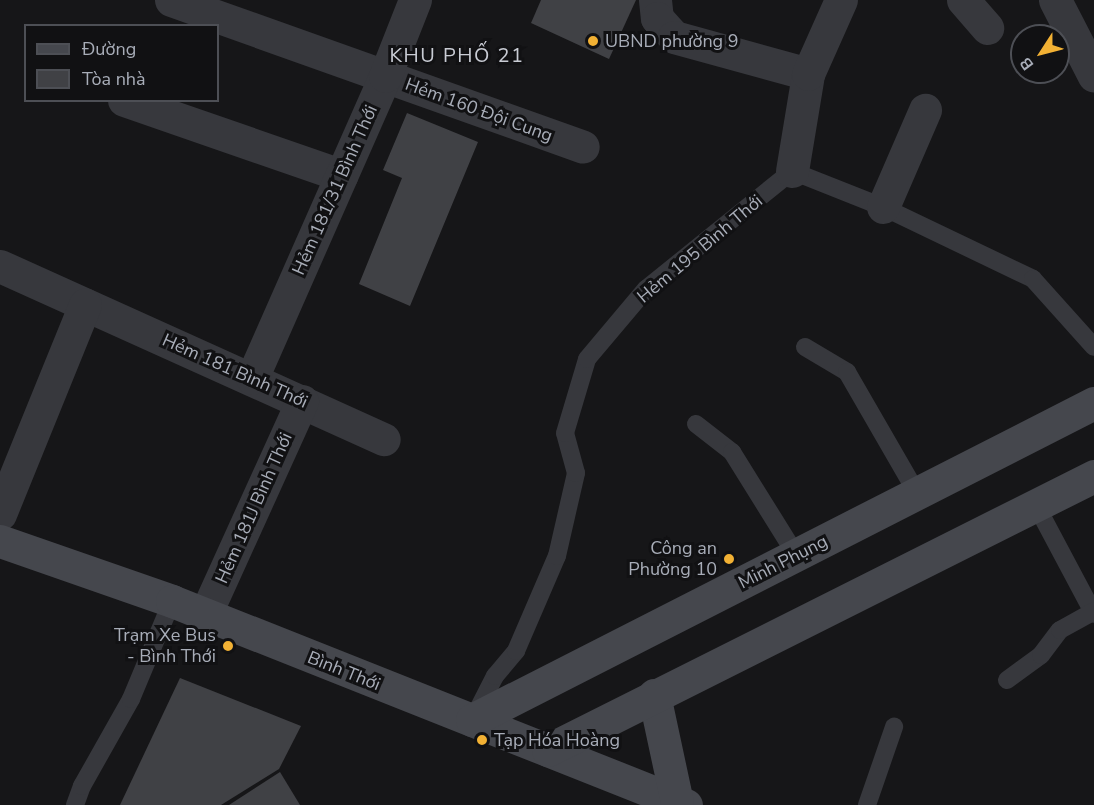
<!DOCTYPE html>
<meta charset="utf-8">
<style>
body{margin:0}
#map{position:relative;width:1094px;height:805px;overflow:hidden;background:#161618;font-family:"Nunito Sans",sans-serif}
div>[style]{position:absolute}
.building>*{inset:0;background:#404145}
.lane>*{height:18px;margin:-9px;padding:0 9px;transform-origin:9px;border-radius:9px;background:#37383d}
.street>*{height:33px;margin:-16.5px;padding:0 16.5px;transform-origin:16.5px;border-radius:16.5px;background:#37383d}
.secondary>*{height:33px;margin:-16.5px;padding:0 16.5px;transform-origin:16.5px;border-radius:16.5px;background:#45474d}
.dots>*{width:16px;height:16px;translate:-50% -50%;box-sizing:border-box;border:3px solid #111113;border-radius:50%}
span{translate:-50% -50%;white-space:nowrap;text-align:center;line-height:1.15;-webkit-text-stroke:6px #111113;paint-order:stroke}
.poi-label{font-size:18px;color:#a8adb8}
.left{translate:0 -50%;text-align:left}
.right{translate:-100% -50%;text-align:right}
.street-label{font-size:18px;color:#a8adb8}
.neighbourhood-label{font-size:20px;color:#c9ccd4;letter-spacing:1.5px}
.legend{position:absolute;left:24px;top:24px;width:195px;height:78px;box-sizing:border-box;background:#111113;border:2px solid #4d4f55;margin:0;padding:8px 10px;list-style:none;font-size:18px;color:#a8adb8}
.legend li{display:flex;align-items:center;gap:12px;height:30px}
.legend b{width:30px;border:2px solid #4d4f55}
.north{position:absolute;left:1010px;top:24px;width:60px;height:60px;box-sizing:border-box;background:#111113;border:2px solid #4d4f55;border-radius:50%;rotate:234deg;font-size:16px;font-weight:700;line-height:24px;text-align:center;color:#a8adb8}
.north::after{content:'';display:block;margin:auto;width:21px;height:27px;background:#f2b134;clip-path:polygon(50% 0,100% 100%,50% 72%,0 100%)}
</style>
<div id="map">
<div class="building">
<div style="clip-path:polygon(541px 0,636px 0,609px 59px,531px 23px)"></div>
<div style="clip-path:polygon(407px 113px,478px 142px,410px 306px,359px 284px,402px 178px,383px 170px)"></div>
<div style="clip-path:polygon(180px 678px,301px 726px,279px 769px,221px 805px,120px 805px)"></div>
<div style="clip-path:polygon(280px 772px,300px 805px,229px 805px)"></div>
</div>
<div class="lane">
<div style="left:805px;top:347px;width:49px;rotate:30.8deg"></div>
<div style="left:847px;top:372px;width:140px;rotate:60deg"></div>
<div style="left:696px;top:424px;width:46px;rotate:37.9deg"></div>
<div style="left:732px;top:452px;width:121px;rotate:58.1deg"></div>
<div style="left:1036px;top:505px;width:123px;rotate:62deg"></div>
<div style="left:1007px;top:680px;width:42px;rotate:-36.3deg"></div>
<div style="left:1041px;top:655px;width:31px;rotate:-53deg"></div>
<div style="left:1060px;top:630px;width:38px;rotate:-29deg"></div>
<div style="left:475px;top:715px;width:44px;rotate:-62.9deg"></div>
<div style="left:495px;top:676px;width:33px;rotate:-50deg"></div>
<div style="left:516px;top:651px;width:103px;rotate:-66.7deg"></div>
<div style="left:557px;top:556px;width:85px;rotate:-77.1deg"></div>
<div style="left:576px;top:473px;width:41px;rotate:-105.4deg"></div>
<div style="left:565px;top:433px;width:77px;rotate:-73.4deg"></div>
<div style="left:587px;top:359px;width:92px;rotate:-49.9deg"></div>
<div style="left:646px;top:289px;width:188px;rotate:-38.9deg"></div>
<div style="left:792px;top:171px;width:98px;rotate:21.6deg"></div>
<div style="left:883px;top:207px;width:166px;rotate:25.6deg"></div>
<div style="left:1033px;top:279px;width:91px;rotate:48.1deg"></div>
<div style="left:75px;top:805px;width:20px;rotate:-70deg"></div>
<div style="left:82px;top:786px;width:100px;rotate:-60.6deg"></div>
<div style="left:131px;top:699px;width:106px;rotate:-67.3deg"></div>
<div style="left:867px;top:805px;width:83px;rotate:-70.9deg"></div>
</div>
<div class="street">
<div style="left:171px;top:0;width:437px;rotate:19.6deg"></div>
<div style="left:655px;top:0;width:18px;rotate:84deg"></div>
<div style="left:657px;top:18px;width:25px;rotate:48deg"></div>
<div style="left:674px;top:37px;width:139px;rotate:15.4deg"></div>
<div style="left:963px;top:0;width:37px;rotate:49deg"></div>
<div style="left:1055px;top:0;width:85px;rotate:62.8deg"></div>
<div style="left:124px;top:100px;width:230px;rotate:19.1deg"></div>
<div style="left:792px;top:171px;width:98px;rotate:-80.6deg"></div>
<div style="left:808px;top:74px;width:81px;rotate:-66deg"></div>
<div style="left:883px;top:207px;width:106px;rotate:-66.6deg"></div>
<div style="left:0;top:266px;width:421px;rotate:24.3deg"></div>
<div style="left:252px;top:378px;width:330px;rotate:-66.2deg"></div>
<div style="left:385px;top:76px;width:82px;rotate:-68.5deg"></div>
<div style="left:0;top:514px;width:226px;rotate:-67.9deg"></div>
<div style="left:205px;top:615px;width:235px;rotate:-65.6deg"></div>
</div>
<div class="secondary">
<div style="left:0;top:541px;width:182px;rotate:19.2deg"></div>
<div style="left:172px;top:601px;width:553px;rotate:21.65deg"></div>
<div style="left:654px;top:695px;width:109px;rotate:77.9deg"></div>
<div style="left:472px;top:720px;width:698px;rotate:-27.01deg"></div>
<div style="left:548px;top:750px;width:611px;rotate:-26.65deg"></div>
</div>
<div class="dots">
<div style="left:593px;top:41px;background:#f2b134"></div>
<div style="left:729px;top:559px;background:#f2b134"></div>
<div style="left:228px;top:646px;background:#f2b134"></div>
<div style="left:482px;top:740px;background:#f2b134"></div>
</div>
<div class="poi-label">
<span class="left" style="left:605px;top:41px">UBND phường 9</span>
<span class="right" style="left:717px;top:559px">Công an<br>Phường 10</span>
<span class="right" style="left:216px;top:646px">Trạm Xe Bus<br>- Bình Thới</span>
<span class="left" style="left:494px;top:740px">Tạp Hóa Hoàng</span>
</div>
<div class="street-label">
<span style="left:479px;top:110px;rotate:20deg">Hẻm 160 Đội Cung</span>
<span style="left:335px;top:190px;rotate:-66deg">Hẻm 181/31 Bình Thới</span>
<span style="left:700px;top:249px;rotate:-40deg">Hẻm 195 Bình Thới</span>
<span style="left:235px;top:371px;rotate:24deg">Hẻm 181 Bình Thới</span>
<span style="left:254px;top:508px;rotate:-66deg">Hẻm 181J Bình Thới</span>
<span style="left:783px;top:562px;rotate:-27deg">Minh Phụng</span>
<span style="left:344px;top:671px;rotate:22deg">Bình Thới</span>
</div>
<div class="neighbourhood-label">
<span style="left:457px;top:55px">KHU PHỐ 21</span>
</div>
<ul class="legend">
<li><b style="height:8px;background:#45474d"></b>Đường</li>
<li><b style="height:16px;background:#404145"></b>Tòa nhà</li>
</ul>
<div class="north">B</div>
</div>
